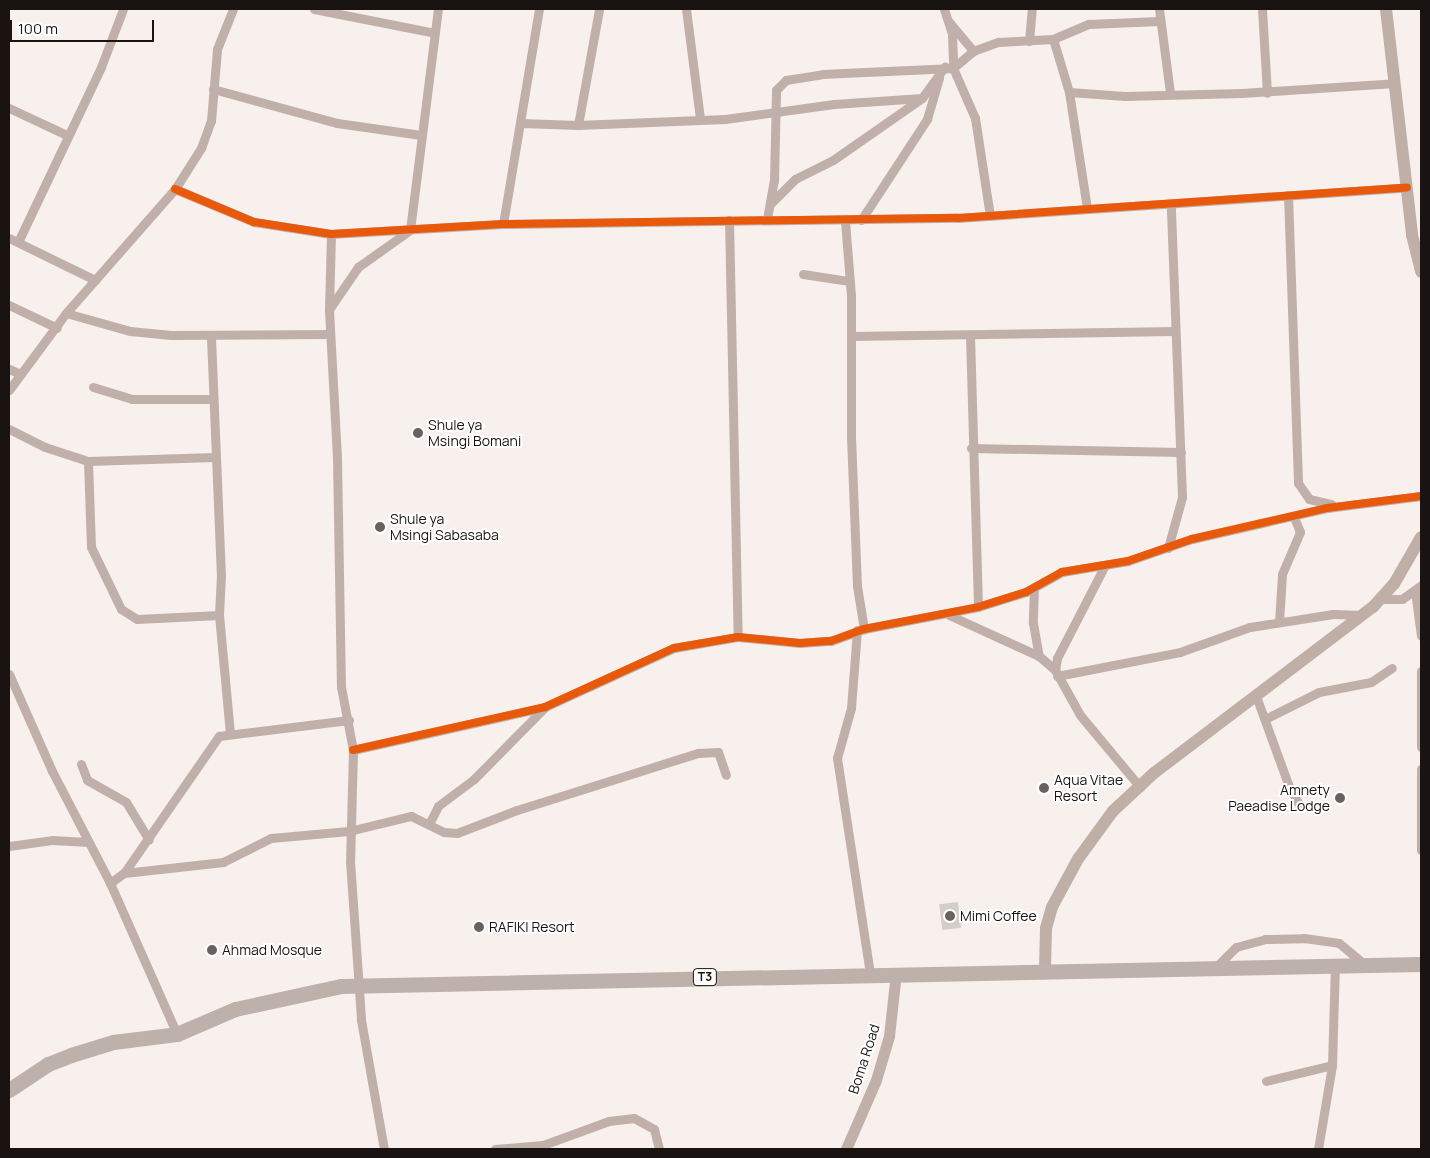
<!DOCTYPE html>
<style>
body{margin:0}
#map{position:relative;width:1430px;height:1158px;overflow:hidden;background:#f8f0ed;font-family:Manrope,sans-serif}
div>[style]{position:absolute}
.building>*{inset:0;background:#d4cecb;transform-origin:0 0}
.minor>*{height:9px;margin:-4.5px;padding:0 4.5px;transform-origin:4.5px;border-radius:4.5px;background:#c1b0aa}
.tertiary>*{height:11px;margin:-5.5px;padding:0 5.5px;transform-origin:5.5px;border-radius:5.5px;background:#c1b0aa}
.secondary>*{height:12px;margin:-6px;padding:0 6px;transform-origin:6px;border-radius:6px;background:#c0afa7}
.trunk>*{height:15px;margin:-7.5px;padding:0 7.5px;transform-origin:7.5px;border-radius:7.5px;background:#beb0aa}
.cycleway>*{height:8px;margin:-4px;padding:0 4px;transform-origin:4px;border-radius:4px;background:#e8590c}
.dots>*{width:14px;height:14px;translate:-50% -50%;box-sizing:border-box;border:2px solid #fff;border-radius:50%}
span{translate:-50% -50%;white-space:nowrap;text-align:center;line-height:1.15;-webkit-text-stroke:4px #fff;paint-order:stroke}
.shield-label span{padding:1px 4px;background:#fff;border:1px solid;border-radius:4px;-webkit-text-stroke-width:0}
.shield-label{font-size:12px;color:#191412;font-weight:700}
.poi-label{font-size:14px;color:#191412}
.left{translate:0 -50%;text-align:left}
.right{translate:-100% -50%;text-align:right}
.street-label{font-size:14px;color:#191412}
.frame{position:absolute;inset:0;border:10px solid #191412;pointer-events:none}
.scale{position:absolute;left:10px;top:20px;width:144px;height:22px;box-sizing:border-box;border:2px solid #191412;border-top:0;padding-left:6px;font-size:15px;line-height:18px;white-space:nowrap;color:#191412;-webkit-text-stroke:4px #fff;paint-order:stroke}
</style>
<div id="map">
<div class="building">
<div style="left:958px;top:902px;width:26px;height:19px;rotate:83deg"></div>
</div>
<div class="minor">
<div style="left:314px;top:9px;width:123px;rotate:11.2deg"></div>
<div style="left:686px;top:9px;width:111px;rotate:82.7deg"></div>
<div style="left:944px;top:9px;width:25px;rotate:72deg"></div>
<div style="left:952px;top:33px;width:35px;rotate:88deg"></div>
<div style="left:953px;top:68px;width:55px;rotate:66.3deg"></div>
<div style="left:975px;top:118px;width:99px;rotate:81.3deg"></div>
<div style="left:1159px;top:9px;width:85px;rotate:82.5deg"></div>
<div style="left:1262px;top:9px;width:84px;rotate:86.6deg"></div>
<div style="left:949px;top:22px;width:38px;rotate:50deg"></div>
<div style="left:1053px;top:39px;width:55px;rotate:73.2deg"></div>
<div style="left:1069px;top:92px;width:117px;rotate:81.2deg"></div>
<div style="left:1029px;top:41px;width:32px;rotate:-85deg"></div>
<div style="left:213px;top:89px;width:129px;rotate:15.3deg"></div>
<div style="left:337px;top:123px;width:85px;rotate:8.1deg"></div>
<div style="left:1069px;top:92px;width:56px;rotate:4.1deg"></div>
<div style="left:1125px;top:96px;width:117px;rotate:-1.5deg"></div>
<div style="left:1242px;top:93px;width:153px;rotate:-3.7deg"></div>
<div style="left:9px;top:108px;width:64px;rotate:25deg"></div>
<div style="left:521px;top:123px;width:57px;rotate:2deg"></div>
<div style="left:578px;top:125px;width:147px;rotate:-2.3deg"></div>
<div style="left:725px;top:119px;width:110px;rotate:-7.8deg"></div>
<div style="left:834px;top:104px;width:88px;rotate:-3.9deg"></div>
<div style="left:578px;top:125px;width:118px;rotate:-79.7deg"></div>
<div style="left:175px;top:189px;width:86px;rotate:22.7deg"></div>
<div style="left:254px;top:222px;width:78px;rotate:8.9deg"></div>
<div style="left:331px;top:234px;width:172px;rotate:-3.3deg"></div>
<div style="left:503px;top:224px;width:455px;rotate:-0.8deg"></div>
<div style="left:958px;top:218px;width:450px;rotate:-3.9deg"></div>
<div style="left:1288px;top:195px;width:288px;rotate:88deg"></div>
<div style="left:1298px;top:483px;width:19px;rotate:55deg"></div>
<div style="left:1309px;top:499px;width:23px;rotate:13deg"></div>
<div style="left:771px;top:203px;width:34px;rotate:-45deg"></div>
<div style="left:795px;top:179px;width:42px;rotate:-26.6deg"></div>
<div style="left:833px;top:160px;width:108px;rotate:-34.9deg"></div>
<div style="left:922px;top:98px;width:39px;rotate:-54deg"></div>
<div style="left:767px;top:219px;width:39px;rotate:-80deg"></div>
<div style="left:774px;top:181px;width:91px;rotate:-88.7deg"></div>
<div style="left:776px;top:90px;width:14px;rotate:-45deg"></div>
<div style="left:786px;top:80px;width:36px;rotate:-9deg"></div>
<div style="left:822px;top:74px;width:131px;rotate:-2.6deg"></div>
<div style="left:953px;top:68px;width:26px;rotate:-40deg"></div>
<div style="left:973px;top:51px;width:27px;rotate:-20deg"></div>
<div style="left:998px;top:42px;width:55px;rotate:-3.1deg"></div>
<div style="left:1053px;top:39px;width:39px;rotate:-23deg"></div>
<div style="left:1089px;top:24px;width:70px;rotate:-2.5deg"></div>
<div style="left:729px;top:220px;width:417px;rotate:88.8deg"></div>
<div style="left:861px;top:220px;width:121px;rotate:-56.8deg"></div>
<div style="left:927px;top:119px;width:43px;rotate:-73.7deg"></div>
<div style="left:845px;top:221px;width:75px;rotate:85.4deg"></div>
<div style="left:851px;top:296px;width:141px;rotate:90deg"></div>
<div style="left:851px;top:437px;width:149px;rotate:87.7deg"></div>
<div style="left:857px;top:586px;width:44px;rotate:80.8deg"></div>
<div style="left:503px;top:224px;width:218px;rotate:-80.5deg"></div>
<div style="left:331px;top:234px;width:76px;rotate:91.5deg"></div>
<div style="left:329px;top:310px;width:149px;rotate:86.9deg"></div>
<div style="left:337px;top:459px;width:228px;rotate:89deg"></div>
<div style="left:341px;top:687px;width:64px;rotate:79.2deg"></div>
<div style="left:353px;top:750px;width:111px;rotate:91.5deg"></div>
<div style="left:350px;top:861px;width:159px;rotate:86deg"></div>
<div style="left:361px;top:1020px;width:131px;rotate:79.9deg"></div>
<div style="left:9px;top:238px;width:96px;rotate:26deg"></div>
<div style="left:18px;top:242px;width:194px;rotate:-64.6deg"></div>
<div style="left:101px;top:67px;width:62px;rotate:-69.2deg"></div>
<div style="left:803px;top:274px;width:47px;rotate:8.7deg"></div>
<div style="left:9px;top:305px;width:53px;rotate:25.6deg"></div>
<div style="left:330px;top:308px;width:50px;rotate:-55.7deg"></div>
<div style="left:358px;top:267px;width:64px;rotate:-35.4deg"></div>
<div style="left:410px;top:230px;width:223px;rotate:-82.8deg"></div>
<div style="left:66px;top:313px;width:66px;rotate:15.7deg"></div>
<div style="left:130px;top:331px;width:41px;rotate:5.6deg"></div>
<div style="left:171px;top:335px;width:158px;rotate:-0.4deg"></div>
<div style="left:851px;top:336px;width:324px;rotate:-0.9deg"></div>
<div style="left:970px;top:336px;width:271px;rotate:88.3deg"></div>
<div style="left:211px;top:338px;width:237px;rotate:87.6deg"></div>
<div style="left:221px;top:575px;width:40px;rotate:92.9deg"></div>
<div style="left:219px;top:615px;width:119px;rotate:84.7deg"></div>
<div style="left:9px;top:369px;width:13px;rotate:23deg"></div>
<div style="left:93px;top:387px;width:41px;rotate:17.1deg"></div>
<div style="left:132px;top:399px;width:81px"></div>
<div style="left:9px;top:390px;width:96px;rotate:-53.5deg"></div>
<div style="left:66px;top:313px;width:165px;rotate:-48.7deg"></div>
<div style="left:175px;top:189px;width:49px;rotate:-57.6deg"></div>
<div style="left:201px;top:148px;width:29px;rotate:-70deg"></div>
<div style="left:211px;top:121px;width:72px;rotate:-85.2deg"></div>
<div style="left:217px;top:49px;width:43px;rotate:-68.2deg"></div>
<div style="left:9px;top:429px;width:40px;rotate:26.6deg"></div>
<div style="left:45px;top:447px;width:45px;rotate:18deg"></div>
<div style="left:88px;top:461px;width:127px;rotate:-1.8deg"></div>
<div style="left:971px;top:448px;width:210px;rotate:1.1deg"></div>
<div style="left:88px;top:461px;width:86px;rotate:88deg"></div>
<div style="left:91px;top:547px;width:69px;rotate:64.2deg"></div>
<div style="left:121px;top:609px;width:19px;rotate:32deg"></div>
<div style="left:137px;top:619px;width:82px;rotate:-2.8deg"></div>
<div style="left:1168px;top:548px;width:53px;rotate:-74.6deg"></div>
<div style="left:1182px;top:497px;width:293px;rotate:-92.2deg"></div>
<div style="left:1104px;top:567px;width:102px;rotate:117.3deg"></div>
<div style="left:1057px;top:658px;width:12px;rotate:99deg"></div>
<div style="left:1055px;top:670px;width:51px;rotate:60.9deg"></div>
<div style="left:1080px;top:715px;width:94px;rotate:50.2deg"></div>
<div style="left:1034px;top:587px;width:36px;rotate:92deg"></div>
<div style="left:1033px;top:623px;width:34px;rotate:80deg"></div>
<div style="left:1039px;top:656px;width:21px;rotate:41deg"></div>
<div style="left:1415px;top:591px;width:45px;rotate:82.4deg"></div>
<div style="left:1382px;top:599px;width:20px"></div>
<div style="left:1402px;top:599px;width:24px;rotate:-36deg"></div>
<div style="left:949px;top:615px;width:99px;rotate:24.5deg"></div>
<div style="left:1279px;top:622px;width:48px;rotate:-86.4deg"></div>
<div style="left:1282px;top:574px;width:46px;rotate:-66.8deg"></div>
<div style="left:1300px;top:532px;width:16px;rotate:-112deg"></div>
<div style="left:857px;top:630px;width:78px;rotate:94.4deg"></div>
<div style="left:851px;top:708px;width:52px;rotate:105.6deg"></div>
<div style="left:837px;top:758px;width:218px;rotate:81.3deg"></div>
<div style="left:1421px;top:671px;width:76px;rotate:90deg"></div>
<div style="left:9px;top:674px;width:106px;rotate:66.1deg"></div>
<div style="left:52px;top:771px;width:126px;rotate:62.6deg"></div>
<div style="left:110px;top:883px;width:165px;rotate:66.1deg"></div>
<div style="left:1057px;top:676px;width:125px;rotate:-11deg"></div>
<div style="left:1180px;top:652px;width:74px;rotate:-19.7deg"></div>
<div style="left:1250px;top:627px;width:84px;rotate:-8.9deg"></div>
<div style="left:1333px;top:614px;width:30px;rotate:2deg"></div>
<div style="left:1256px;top:696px;width:94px;rotate:70deg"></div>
<div style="left:1288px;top:784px;width:24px;rotate:62deg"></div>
<div style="left:1265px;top:719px;width:60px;rotate:-26.6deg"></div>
<div style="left:1319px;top:692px;width:53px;rotate:-10.9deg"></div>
<div style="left:1371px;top:682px;width:25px;rotate:-34deg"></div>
<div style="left:353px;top:750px;width:197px;rotate:-12.6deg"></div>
<div style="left:545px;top:707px;width:142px;rotate:-24.6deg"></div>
<div style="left:674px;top:648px;width:65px;rotate:-9.8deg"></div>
<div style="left:738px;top:637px;width:62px;rotate:5.5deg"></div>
<div style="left:800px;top:643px;width:31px;rotate:-4deg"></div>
<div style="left:831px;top:641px;width:35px;rotate:-20deg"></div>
<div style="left:864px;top:629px;width:116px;rotate:-10.9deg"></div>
<div style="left:978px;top:607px;width:50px;rotate:-17.4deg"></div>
<div style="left:1026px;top:592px;width:41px;rotate:-29.1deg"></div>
<div style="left:1062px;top:572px;width:67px;rotate:-9.5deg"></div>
<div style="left:1128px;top:561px;width:68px;rotate:-19deg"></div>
<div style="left:1192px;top:539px;width:139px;rotate:-12.9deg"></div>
<div style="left:1327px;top:508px;width:95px;rotate:-7.3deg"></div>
<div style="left:81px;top:764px;width:17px;rotate:69deg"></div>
<div style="left:87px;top:780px;width:45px;rotate:29.4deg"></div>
<div style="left:126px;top:802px;width:44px;rotate:58.8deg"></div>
<div style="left:1421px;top:769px;width:81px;rotate:90deg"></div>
<div style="left:430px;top:822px;width:18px;rotate:-63deg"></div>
<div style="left:438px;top:806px;width:45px;rotate:-36.9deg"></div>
<div style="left:474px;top:779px;width:100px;rotate:-45.4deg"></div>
<div style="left:9px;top:846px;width:43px;rotate:-7.9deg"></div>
<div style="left:52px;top:840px;width:36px;rotate:3deg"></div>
<div style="left:124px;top:873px;width:167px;rotate:-55.3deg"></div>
<div style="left:219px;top:736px;width:131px;rotate:-7deg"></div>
<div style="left:110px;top:883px;width:17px;rotate:-36deg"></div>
<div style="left:124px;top:873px;width:100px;rotate:-6.3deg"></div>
<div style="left:223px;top:862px;width:54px;rotate:-26.6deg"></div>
<div style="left:271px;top:838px;width:78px;rotate:-5.1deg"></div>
<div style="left:349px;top:831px;width:64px;rotate:-13.6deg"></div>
<div style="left:411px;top:816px;width:37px;rotate:26deg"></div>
<div style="left:444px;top:832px;width:13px;rotate:4deg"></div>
<div style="left:457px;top:833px;width:64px;rotate:-21deg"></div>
<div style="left:517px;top:810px;width:190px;rotate:-17.5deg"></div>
<div style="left:698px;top:753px;width:20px;rotate:-3deg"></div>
<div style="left:718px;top:752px;width:24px;rotate:71deg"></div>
<div style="left:1216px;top:967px;width:28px;rotate:-45deg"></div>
<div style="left:1236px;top:947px;width:30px;rotate:-15deg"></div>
<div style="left:1265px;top:939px;width:39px;rotate:-1deg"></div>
<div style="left:1304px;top:938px;width:35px;rotate:8deg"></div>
<div style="left:1339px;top:943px;width:33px;rotate:40deg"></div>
<div style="left:1266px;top:1081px;width:68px;rotate:-13.6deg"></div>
<div style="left:495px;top:1149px;width:48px;rotate:-4.8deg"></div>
<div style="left:543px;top:1145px;width:70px;rotate:-20deg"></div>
<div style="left:609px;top:1121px;width:25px;rotate:-7deg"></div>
<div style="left:634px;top:1118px;width:23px;rotate:29deg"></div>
<div style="left:654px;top:1129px;width:21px;rotate:76deg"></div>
<div style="left:1318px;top:1149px;width:85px;rotate:-80.5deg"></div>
<div style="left:1332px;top:1065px;width:100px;rotate:-88.3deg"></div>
</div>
<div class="tertiary">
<div style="left:846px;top:1149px;width:75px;rotate:-66.5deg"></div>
<div style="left:876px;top:1080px;width:46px;rotate:-73.5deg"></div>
<div style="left:889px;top:1036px;width:63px;rotate:-83.7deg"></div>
</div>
<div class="secondary">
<div style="left:1386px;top:9px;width:227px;rotate:83.4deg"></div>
<div style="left:1412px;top:235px;width:38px;rotate:76deg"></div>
<div style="left:1045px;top:969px;width:41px;rotate:-88.6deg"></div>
<div style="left:1046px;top:928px;width:22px;rotate:-74deg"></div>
<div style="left:1052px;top:907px;width:55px;rotate:-61.6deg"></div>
<div style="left:1078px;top:859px;width:59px;rotate:-53.9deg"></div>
<div style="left:1113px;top:811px;width:56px;rotate:-42.8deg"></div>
<div style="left:1154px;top:773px;width:275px;rotate:-37.2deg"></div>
<div style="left:1373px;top:607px;width:31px;rotate:-48deg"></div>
<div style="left:1394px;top:584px;width:54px;rotate:-60.1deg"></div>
</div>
<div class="trunk">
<div style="left:9px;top:1090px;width:47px;rotate:-33.7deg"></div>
<div style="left:48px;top:1064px;width:25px;rotate:-21deg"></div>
<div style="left:71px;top:1055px;width:44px;rotate:-17.2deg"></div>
<div style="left:113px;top:1042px;width:64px;rotate:-7.1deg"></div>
<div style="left:177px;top:1034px;width:63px;rotate:-23.3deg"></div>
<div style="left:235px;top:1009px;width:108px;rotate:-12.2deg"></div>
<div style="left:341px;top:986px;width:1080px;rotate:-1.17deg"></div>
</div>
<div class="cycleway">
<div style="left:175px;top:189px;width:86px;rotate:22.7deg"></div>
<div style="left:254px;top:222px;width:78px;rotate:8.9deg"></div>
<div style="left:331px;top:234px;width:172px;rotate:-3.3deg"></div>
<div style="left:503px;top:224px;width:455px;rotate:-0.8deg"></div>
<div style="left:958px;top:218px;width:450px;rotate:-3.9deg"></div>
<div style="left:353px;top:750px;width:197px;rotate:-12.6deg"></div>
<div style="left:545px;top:707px;width:142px;rotate:-24.6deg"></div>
<div style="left:674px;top:648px;width:65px;rotate:-9.8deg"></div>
<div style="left:738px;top:637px;width:62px;rotate:5.5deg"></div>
<div style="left:800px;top:643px;width:31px;rotate:-4deg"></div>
<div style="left:831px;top:641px;width:35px;rotate:-20deg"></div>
<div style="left:864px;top:629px;width:116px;rotate:-10.9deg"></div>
<div style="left:978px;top:607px;width:50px;rotate:-17.4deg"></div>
<div style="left:1026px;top:592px;width:41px;rotate:-29.1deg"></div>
<div style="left:1062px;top:572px;width:67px;rotate:-9.5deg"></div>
<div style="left:1128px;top:561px;width:68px;rotate:-19deg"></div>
<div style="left:1192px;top:539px;width:139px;rotate:-12.9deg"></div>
<div style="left:1327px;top:508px;width:95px;rotate:-7.3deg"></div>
</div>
<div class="dots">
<div style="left:418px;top:433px;background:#67615f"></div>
<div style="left:380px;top:527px;background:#67615f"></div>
<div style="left:1044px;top:788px;background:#67615f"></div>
<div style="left:1340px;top:798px;background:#67615f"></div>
<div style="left:950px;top:916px;background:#67615f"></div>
<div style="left:479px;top:927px;background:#67615f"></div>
<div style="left:212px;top:950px;background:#67615f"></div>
</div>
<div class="shield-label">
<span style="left:705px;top:977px">T3</span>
</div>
<div class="poi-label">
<span class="left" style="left:428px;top:433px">Shule ya<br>Msingi Bomani</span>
<span class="left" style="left:390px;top:527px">Shule ya<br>Msingi Sabasaba</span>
<span class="left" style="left:1054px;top:788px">Aqua Vitae<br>Resort</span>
<span class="right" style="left:1330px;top:798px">Amnety<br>Paeadise Lodge</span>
<span class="left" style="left:960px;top:916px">Mimi Coffee</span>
<span class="left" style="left:489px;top:927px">RAFIKI Resort</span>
<span class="left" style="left:222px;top:950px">Ahmad Mosque</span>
</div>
<div class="street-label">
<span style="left:864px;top:1059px;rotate:-72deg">Boma Road</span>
</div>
<div class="frame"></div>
<div class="scale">100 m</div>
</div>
